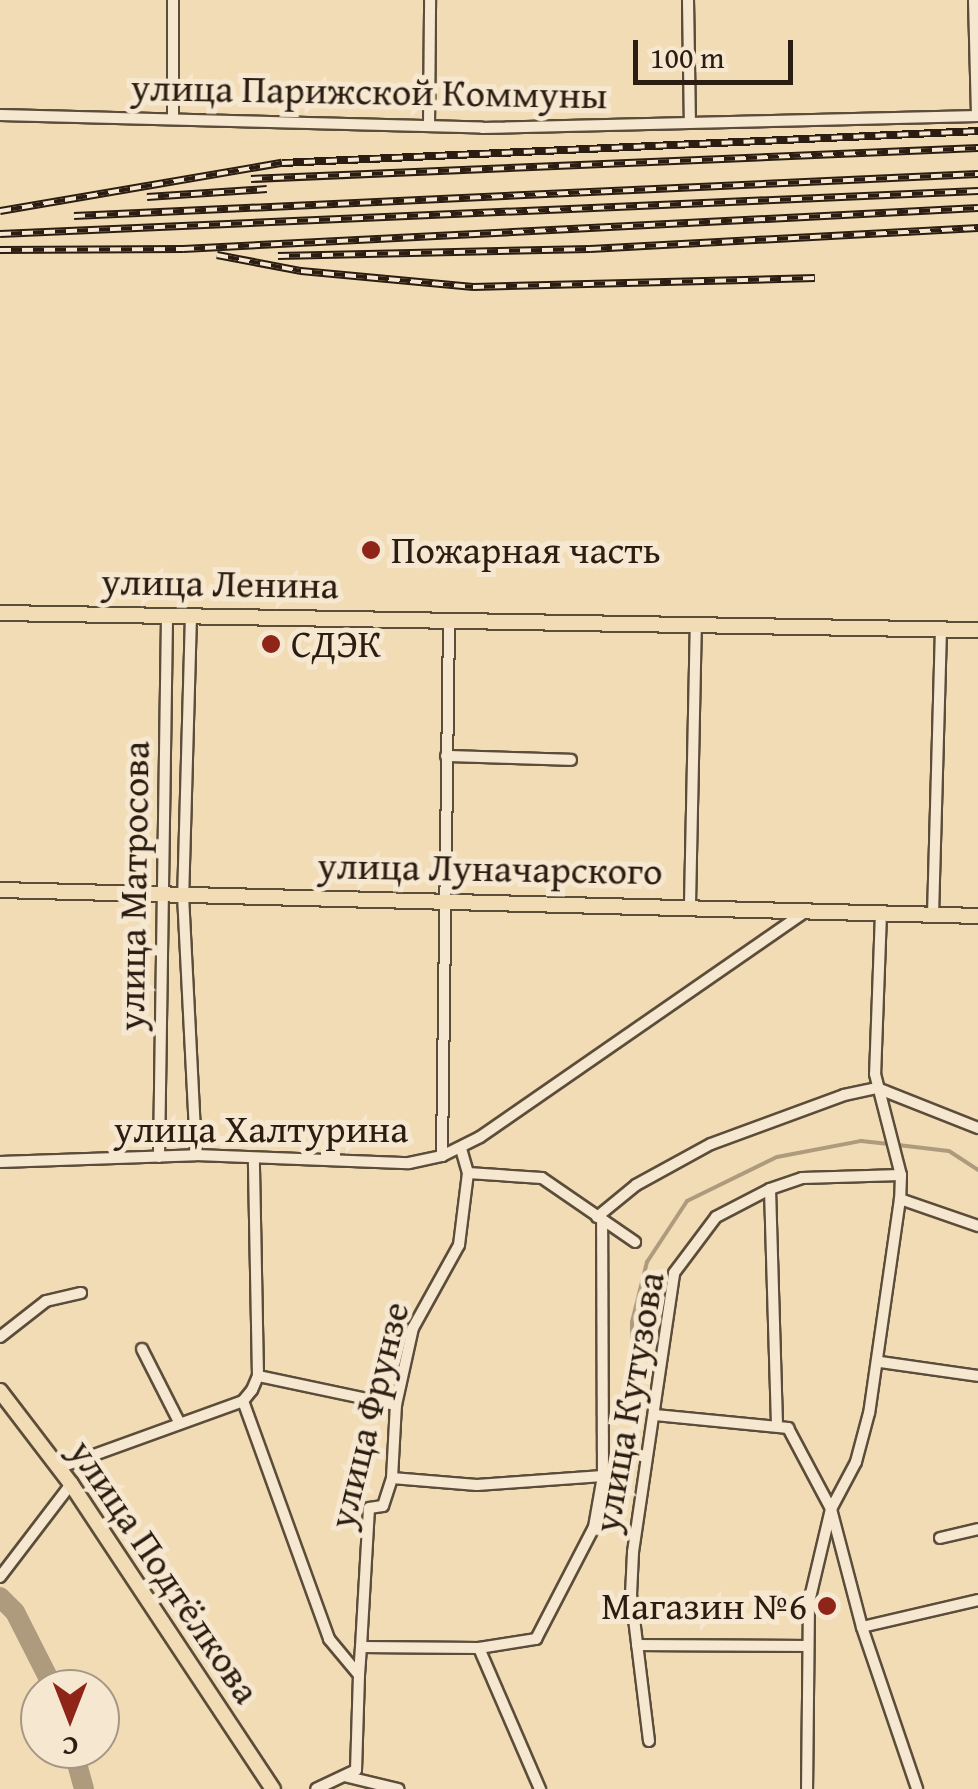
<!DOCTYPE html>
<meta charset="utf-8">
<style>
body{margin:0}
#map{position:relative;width:978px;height:1789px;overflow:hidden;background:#f1dcb6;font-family:"Gentium Book Plus",serif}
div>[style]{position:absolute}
.stream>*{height:4px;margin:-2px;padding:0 2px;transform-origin:2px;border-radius:2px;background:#ae9b7e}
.river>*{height:20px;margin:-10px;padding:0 10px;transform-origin:10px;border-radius:10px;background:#ae9b7e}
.roads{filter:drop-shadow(2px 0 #5c4d3a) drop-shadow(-2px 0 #5c4d3a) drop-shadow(0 2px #5c4d3a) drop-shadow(0 -2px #5c4d3a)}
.minor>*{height:10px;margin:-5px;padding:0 5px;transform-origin:5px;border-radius:5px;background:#f6e8d0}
.major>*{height:14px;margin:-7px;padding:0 7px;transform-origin:7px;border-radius:7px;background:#f1dcb6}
.rail>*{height:8px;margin-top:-4px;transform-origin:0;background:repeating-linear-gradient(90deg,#f6e8d0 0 11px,#2b1d11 0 22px);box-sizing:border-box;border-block:2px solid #2b1d11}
.dots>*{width:28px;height:28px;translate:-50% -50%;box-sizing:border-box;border:5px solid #f6e8d0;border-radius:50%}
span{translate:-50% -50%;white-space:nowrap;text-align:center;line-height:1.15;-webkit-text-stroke:10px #f6e8d0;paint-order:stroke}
.street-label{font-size:38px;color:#2b1d11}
.poi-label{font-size:38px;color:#2b1d11}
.left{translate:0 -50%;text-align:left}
.right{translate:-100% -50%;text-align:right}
.north{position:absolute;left:20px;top:1669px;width:100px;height:100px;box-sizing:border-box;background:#f6e8d0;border:2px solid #a59784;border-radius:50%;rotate:180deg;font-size:28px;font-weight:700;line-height:40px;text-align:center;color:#2b1d11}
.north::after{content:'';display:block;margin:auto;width:35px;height:45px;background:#8f2418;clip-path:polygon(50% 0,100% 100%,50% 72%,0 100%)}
.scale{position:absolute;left:633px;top:40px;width:160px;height:45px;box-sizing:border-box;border:5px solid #2b1d11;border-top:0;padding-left:12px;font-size:30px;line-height:35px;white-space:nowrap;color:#2b1d11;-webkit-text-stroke:8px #f6e8d0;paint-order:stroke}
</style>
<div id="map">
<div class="stream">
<div style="left:898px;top:1145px;width:51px;rotate:6.7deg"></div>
<div style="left:949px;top:1151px;width:35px;rotate:33deg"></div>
<div style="left:632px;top:1394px;width:72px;rotate:-90deg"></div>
<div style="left:632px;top:1322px;width:62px;rotate:-76deg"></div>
<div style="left:647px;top:1262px;width:73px;rotate:-56.7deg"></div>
<div style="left:687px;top:1201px;width:100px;rotate:-26.1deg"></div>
<div style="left:777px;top:1157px;width:86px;rotate:-10.8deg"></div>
<div style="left:861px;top:1141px;width:28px;rotate:6deg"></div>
</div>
<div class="river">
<div style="left:0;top:1597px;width:21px;rotate:45deg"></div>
<div style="left:15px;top:1612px;width:86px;rotate:63.1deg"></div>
<div style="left:73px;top:1749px;width:41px;rotate:74.6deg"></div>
</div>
<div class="roads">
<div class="minor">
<div style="left:688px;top:0;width:121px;rotate:89.1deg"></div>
<div style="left:974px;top:0;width:116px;rotate:88.5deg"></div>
<div style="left:0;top:115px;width:482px;rotate:1.5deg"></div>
<div style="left:482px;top:128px;width:496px;rotate:-1.4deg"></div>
<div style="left:173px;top:119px;width:119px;rotate:-90deg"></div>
<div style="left:429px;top:126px;width:126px;rotate:-89.5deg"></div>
<div style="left:191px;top:615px;width:280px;rotate:91.6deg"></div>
<div style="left:183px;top:895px;width:260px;rotate:87.1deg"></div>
<div style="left:446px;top:756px;width:125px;rotate:1.8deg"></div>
<div style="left:690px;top:904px;width:278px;rotate:-88.8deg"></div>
<div style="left:881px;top:913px;width:161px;rotate:92.1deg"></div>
<div style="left:875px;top:1074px;width:104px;rotate:75.6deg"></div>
<div style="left:901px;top:1175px;width:24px;rotate:92deg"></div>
<div style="left:900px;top:1199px;width:216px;rotate:98.2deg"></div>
<div style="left:869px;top:1413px;width:51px;rotate:104.9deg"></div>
<div style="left:856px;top:1462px;width:53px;rotate:118deg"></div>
<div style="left:831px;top:1509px;width:122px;rotate:75.3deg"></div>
<div style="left:862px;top:1627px;width:171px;rotate:71.2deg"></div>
<div style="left:933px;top:915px;width:286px;rotate:-88.4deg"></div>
<div style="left:442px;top:1156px;width:536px;rotate:-89.25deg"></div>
<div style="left:159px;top:1157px;width:542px;rotate:-89.15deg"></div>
<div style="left:0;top:1162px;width:196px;rotate:-2deg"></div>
<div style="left:196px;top:1155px;width:213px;rotate:2.2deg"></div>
<div style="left:409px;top:1163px;width:34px;rotate:-12deg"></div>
<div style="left:442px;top:1156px;width:42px;rotate:-26.6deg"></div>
<div style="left:480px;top:1137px;width:397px;rotate:-34.7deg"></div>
<div style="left:468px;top:1173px;width:74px;rotate:3.9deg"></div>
<div style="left:542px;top:1178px;width:113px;rotate:34.5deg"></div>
<div style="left:770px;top:1189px;width:237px;rotate:88.3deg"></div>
<div style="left:900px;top:1199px;width:83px;rotate:19.1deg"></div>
<div style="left:597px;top:1217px;width:50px;rotate:-39.4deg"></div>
<div style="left:636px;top:1185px;width:85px;rotate:-28.7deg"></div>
<div style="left:711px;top:1144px;width:142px;rotate:-20.2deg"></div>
<div style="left:844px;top:1095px;width:34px;rotate:-12deg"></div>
<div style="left:877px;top:1088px;width:109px;rotate:21.6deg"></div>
<div style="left:0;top:1337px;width:58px;rotate:-38deg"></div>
<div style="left:46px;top:1301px;width:36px;rotate:-13deg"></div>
<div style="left:142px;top:1349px;width:80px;rotate:63.1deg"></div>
<div style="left:880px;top:1362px;width:99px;rotate:8.1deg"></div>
<div style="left:258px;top:1376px;width:141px;rotate:11.9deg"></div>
<div style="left:243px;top:1401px;width:253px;rotate:70.1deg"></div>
<div style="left:329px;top:1639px;width:47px;rotate:50.2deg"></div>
<div style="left:359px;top:1675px;width:95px;rotate:91.8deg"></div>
<div style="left:356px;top:1770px;width:44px;rotate:154.6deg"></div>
<div style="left:655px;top:1415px;width:134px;rotate:5.6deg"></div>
<div style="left:788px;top:1428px;width:92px;rotate:62deg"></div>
<div style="left:831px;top:1509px;width:96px;rotate:103.3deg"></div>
<div style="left:809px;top:1602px;width:187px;rotate:90.6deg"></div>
<div style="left:58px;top:1468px;width:197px;rotate:-19.9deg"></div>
<div style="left:243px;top:1401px;width:14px;rotate:-51deg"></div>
<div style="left:252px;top:1390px;width:15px;rotate:-67deg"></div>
<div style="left:258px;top:1376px;width:215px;rotate:-91.1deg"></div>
<div style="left:392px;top:1478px;width:85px;rotate:4.7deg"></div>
<div style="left:477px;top:1485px;width:126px;rotate:-4.1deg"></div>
<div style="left:940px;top:1538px;width:39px;rotate:-13deg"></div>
<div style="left:0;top:1577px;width:117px;rotate:-52.6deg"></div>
<div style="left:862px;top:1627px;width:119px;rotate:-13.1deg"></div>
<div style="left:637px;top:1645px;width:169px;rotate:0.3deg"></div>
<div style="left:361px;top:1647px;width:139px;rotate:-86.7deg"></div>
<div style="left:369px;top:1508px;width:14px;rotate:-8deg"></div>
<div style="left:383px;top:1506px;width:29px;rotate:-72deg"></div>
<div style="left:392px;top:1478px;width:73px;rotate:-86.9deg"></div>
<div style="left:396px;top:1405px;width:79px;rotate:-77.6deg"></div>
<div style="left:413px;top:1328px;width:95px;rotate:-61deg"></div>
<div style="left:459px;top:1245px;width:73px;rotate:-82.9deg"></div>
<div style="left:468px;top:1173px;width:26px;rotate:-106deg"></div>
<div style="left:479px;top:1648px;width:154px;rotate:66.6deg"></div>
<div style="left:359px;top:1675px;width:28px;rotate:-86deg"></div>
<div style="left:361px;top:1647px;width:118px;rotate:0.5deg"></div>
<div style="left:479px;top:1648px;width:58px;rotate:-9deg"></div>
<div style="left:536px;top:1639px;width:126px;rotate:-62.6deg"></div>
<div style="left:594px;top:1527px;width:52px;rotate:-80deg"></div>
<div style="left:603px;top:1476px;width:255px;rotate:-90.2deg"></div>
<div style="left:649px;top:1741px;width:147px;rotate:-97deg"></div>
<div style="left:631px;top:1595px;width:43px;rotate:-87.3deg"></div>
<div style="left:633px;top:1552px;width:282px;rotate:-81.6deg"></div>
<div style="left:674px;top:1273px;width:70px;rotate:-53.1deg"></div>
<div style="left:716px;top:1217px;width:61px;rotate:-27.4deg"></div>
<div style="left:770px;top:1189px;width:34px;rotate:-19deg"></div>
<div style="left:802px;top:1178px;width:99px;rotate:-1.7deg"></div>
<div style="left:344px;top:1776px;width:56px;rotate:13.5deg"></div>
</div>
<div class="major">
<div style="left:0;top:613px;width:978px;rotate:1deg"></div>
<div style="left:0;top:890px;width:978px;rotate:1.52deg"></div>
<div style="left:0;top:1391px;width:117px;rotate:52.6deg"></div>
<div style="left:71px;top:1484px;width:366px;rotate:56.5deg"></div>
</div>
</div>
<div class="rail">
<div style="left:251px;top:179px;width:728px;rotate:-2.44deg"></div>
<div style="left:147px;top:197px;width:120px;rotate:-3.8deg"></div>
<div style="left:0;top:211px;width:286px;rotate:-9.7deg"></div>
<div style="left:282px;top:163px;width:697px;rotate:-2.63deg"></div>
<div style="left:74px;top:216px;width:905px;rotate:-2.66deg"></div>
<div style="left:0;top:234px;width:979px;rotate:-2.52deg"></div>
<div style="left:0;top:250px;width:183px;rotate:-0.3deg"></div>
<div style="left:183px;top:249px;width:796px;rotate:-2.95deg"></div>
<div style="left:217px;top:255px;width:86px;rotate:10.8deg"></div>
<div style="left:301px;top:271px;width:173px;rotate:5.3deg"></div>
<div style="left:473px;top:287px;width:342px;rotate:-1.5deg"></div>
<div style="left:278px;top:256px;width:312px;rotate:-1.3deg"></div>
<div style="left:590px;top:249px;width:389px;rotate:-3.1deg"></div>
</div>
<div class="dots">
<div style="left:371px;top:550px;background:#8f2418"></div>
<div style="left:271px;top:644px;background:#8f2418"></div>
<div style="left:827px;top:1606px;background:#8f2418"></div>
</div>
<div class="street-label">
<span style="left:369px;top:91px;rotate:1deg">улица Парижской Коммуны</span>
<span style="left:220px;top:583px;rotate:1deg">улица Ленина</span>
<span style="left:490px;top:868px;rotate:1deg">улица Луначарского</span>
<span style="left:133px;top:886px;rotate:-89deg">улица Матросова</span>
<span style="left:261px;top:1129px">улица Халтурина</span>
<span style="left:628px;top:1402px;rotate:-80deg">улица Кутузова</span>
<span style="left:368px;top:1415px;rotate:-76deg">улица Фрунзе</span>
<span style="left:165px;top:1571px;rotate:56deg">улица Подтёлкова</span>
</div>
<div class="poi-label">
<span class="left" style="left:391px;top:550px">Пожарная часть</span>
<span class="left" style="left:291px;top:644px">СДЭК</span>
<span class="right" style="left:807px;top:1606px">Магазин №6</span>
</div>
<div class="north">С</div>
<div class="scale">100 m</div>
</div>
